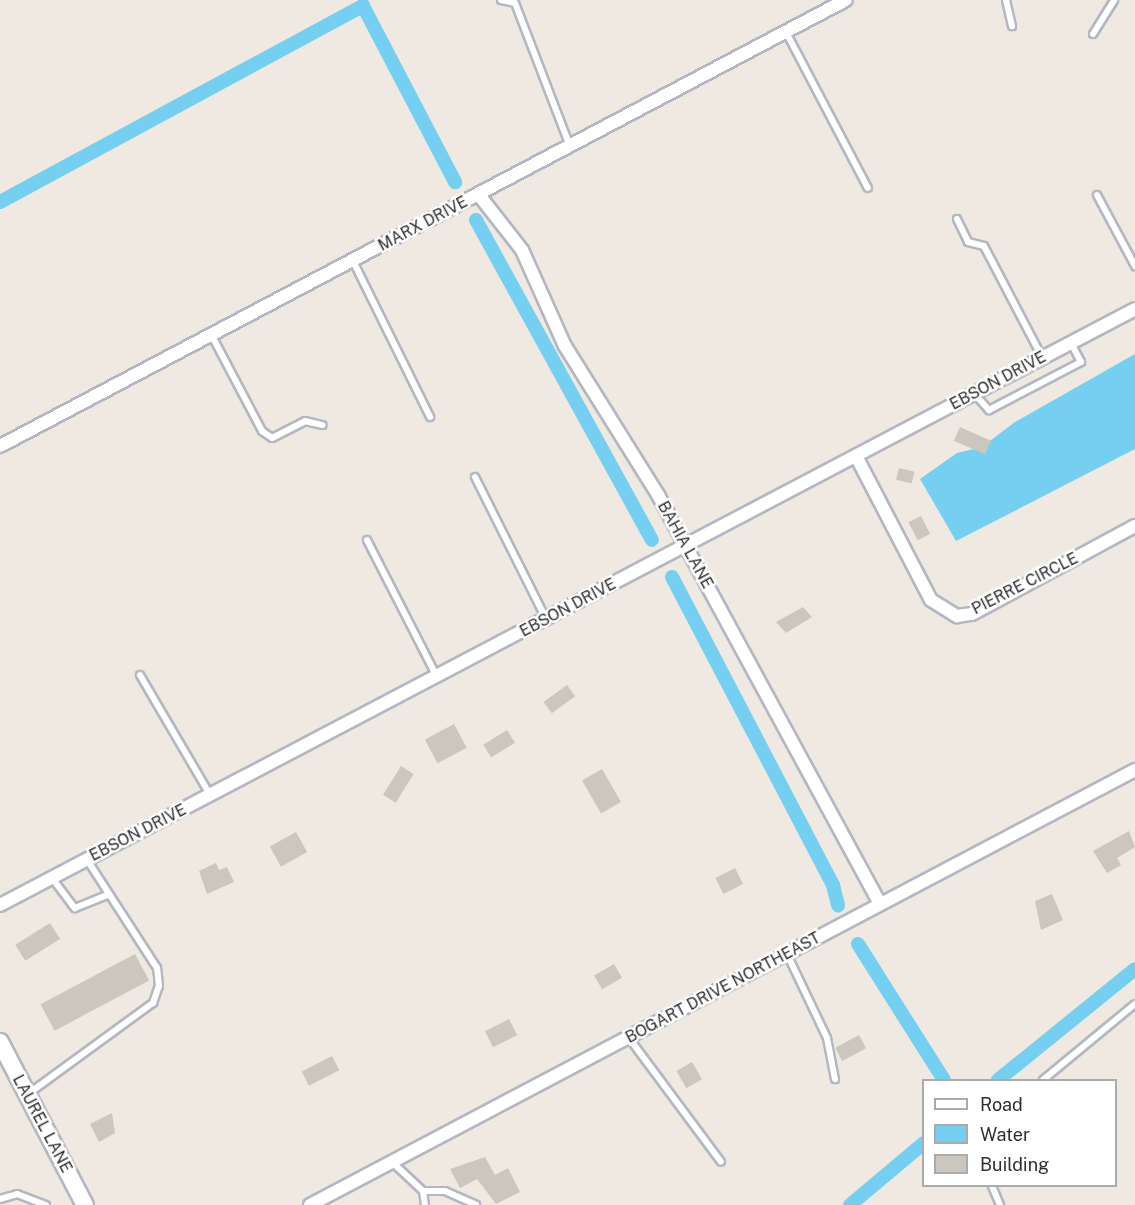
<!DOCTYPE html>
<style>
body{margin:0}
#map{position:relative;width:1135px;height:1205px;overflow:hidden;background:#efe9e1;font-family:"Public Sans",sans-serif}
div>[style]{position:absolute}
.water>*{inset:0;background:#75cff0}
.canal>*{height:14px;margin:-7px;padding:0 7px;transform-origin:7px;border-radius:7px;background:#75cff0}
.building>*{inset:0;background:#cbc7bf;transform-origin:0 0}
.roads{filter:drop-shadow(2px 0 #b4b7c1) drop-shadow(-2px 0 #b4b7c1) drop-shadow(0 2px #b4b7c1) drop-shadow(0 -2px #b4b7c1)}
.lane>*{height:6px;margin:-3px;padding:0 3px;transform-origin:3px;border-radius:3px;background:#fff}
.street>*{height:12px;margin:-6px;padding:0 6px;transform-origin:6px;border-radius:6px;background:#fff}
.secondary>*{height:16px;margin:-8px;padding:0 8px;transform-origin:8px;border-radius:8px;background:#fff}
span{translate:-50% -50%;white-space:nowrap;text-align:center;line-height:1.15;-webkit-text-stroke:5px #fff;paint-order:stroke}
.street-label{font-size:16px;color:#2e2e2e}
.legend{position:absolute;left:922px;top:1079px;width:195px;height:108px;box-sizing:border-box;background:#fff;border:2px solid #ababab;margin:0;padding:8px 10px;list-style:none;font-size:18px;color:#2e2e2e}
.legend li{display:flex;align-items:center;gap:12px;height:30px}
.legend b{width:30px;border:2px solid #ababab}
</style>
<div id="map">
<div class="water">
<div style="clip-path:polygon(1135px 354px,1135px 449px,956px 541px,920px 479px,957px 453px,982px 447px,1015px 422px)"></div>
</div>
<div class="canal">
<div style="left:0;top:202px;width:413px;rotate:-28.4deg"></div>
<div style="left:363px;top:6px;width:199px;rotate:62.4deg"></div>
<div style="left:476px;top:220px;width:365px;rotate:61.2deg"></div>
<div style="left:672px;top:577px;width:348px;rotate:62.4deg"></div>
<div style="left:833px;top:885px;width:21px;rotate:76deg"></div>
<div style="left:858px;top:944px;width:161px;rotate:57.7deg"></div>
<div style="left:998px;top:1080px;width:176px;rotate:-39deg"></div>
<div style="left:850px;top:1205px;width:97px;rotate:-40deg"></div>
</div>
<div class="building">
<div style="left:960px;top:427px;width:34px;height:15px;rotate:24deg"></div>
<div style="left:899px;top:468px;width:16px;height:12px;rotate:14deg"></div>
<div style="left:921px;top:516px;width:20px;height:14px;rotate:63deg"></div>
<div style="clip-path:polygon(803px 607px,812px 617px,786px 633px,776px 622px)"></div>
<div style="left:567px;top:685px;width:14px;height:29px;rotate:54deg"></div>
<div style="left:454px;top:724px;width:27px;height:33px;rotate:62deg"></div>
<div style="left:507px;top:730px;width:15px;height:28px;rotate:58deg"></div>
<div style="left:401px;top:766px;width:15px;height:34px;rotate:32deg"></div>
<div style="left:602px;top:769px;width:38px;height:23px;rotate:60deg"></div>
<div style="clip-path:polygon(1129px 831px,1135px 847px,1117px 858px,1121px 865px,1107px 873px,1093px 851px)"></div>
<div style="left:296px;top:832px;width:23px;height:30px;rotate:61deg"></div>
<div style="clip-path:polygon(216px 863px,219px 870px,227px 867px,234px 882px,207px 894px,199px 871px)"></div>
<div style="left:735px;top:868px;width:18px;height:22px;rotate:63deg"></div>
<div style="clip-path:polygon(1052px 894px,1063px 920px,1041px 930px,1035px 901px)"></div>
<div style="left:50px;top:923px;width:19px;height:41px;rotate:58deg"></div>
<div style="left:135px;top:954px;width:30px;height:107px;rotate:62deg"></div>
<div style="left:614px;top:964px;width:16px;height:23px;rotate:60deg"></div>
<div style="left:509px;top:1019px;width:18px;height:27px;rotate:63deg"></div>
<div style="left:859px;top:1035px;width:15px;height:27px;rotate:62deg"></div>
<div style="left:332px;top:1056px;width:16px;height:34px;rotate:63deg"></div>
<div style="left:692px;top:1062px;width:20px;height:18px;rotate:60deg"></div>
<div style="clip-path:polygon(112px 1113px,115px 1133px,99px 1142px,90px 1124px)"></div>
<div style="clip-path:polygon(485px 1157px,495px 1175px,508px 1168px,520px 1192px,496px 1204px,477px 1179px,460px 1188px,450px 1169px)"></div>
</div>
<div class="roads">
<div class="lane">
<div style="left:501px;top:0;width:14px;rotate:12deg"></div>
<div style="left:515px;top:3px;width:153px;rotate:69deg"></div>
<div style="left:1006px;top:0;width:27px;rotate:77deg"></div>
<div style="left:786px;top:32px;width:176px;rotate:62.3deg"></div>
<div style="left:1093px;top:34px;width:40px;rotate:-58deg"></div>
<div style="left:1097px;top:195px;width:81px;rotate:61.8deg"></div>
<div style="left:957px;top:219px;width:25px;rotate:64deg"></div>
<div style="left:968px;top:242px;width:16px;rotate:14deg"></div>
<div style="left:984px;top:246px;width:125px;rotate:62.4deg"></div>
<div style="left:353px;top:261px;width:174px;rotate:63.7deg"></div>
<div style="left:212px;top:336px;width:107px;rotate:62.2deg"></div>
<div style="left:262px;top:431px;width:12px;rotate:35deg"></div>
<div style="left:272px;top:438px;width:37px;rotate:-27deg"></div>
<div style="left:305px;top:421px;width:18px;rotate:13deg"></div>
<div style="left:974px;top:393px;width:23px;rotate:49deg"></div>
<div style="left:989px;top:410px;width:104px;rotate:-27.6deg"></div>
<div style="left:1081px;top:362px;width:21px;rotate:-118deg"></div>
<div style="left:475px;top:477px;width:159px;rotate:63.4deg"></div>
<div style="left:367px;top:540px;width:154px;rotate:62.9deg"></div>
<div style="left:140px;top:675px;width:139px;rotate:59.7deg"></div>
<div style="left:52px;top:878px;width:38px;rotate:53deg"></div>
<div style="left:75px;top:908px;width:35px;rotate:-22deg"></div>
<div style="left:787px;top:954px;width:93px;rotate:64.5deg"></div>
<div style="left:827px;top:1038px;width:42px;rotate:79deg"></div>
<div style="left:629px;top:1038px;width:154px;rotate:53.4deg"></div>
<div style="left:1043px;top:1080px;width:119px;rotate:-39.6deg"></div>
<div style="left:28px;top:1094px;width:155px;rotate:-36.1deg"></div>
<div style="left:153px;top:1003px;width:18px;rotate:-71deg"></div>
<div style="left:159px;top:986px;width:18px;rotate:-96deg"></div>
<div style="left:157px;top:968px;width:129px;rotate:-122.9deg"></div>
<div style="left:392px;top:1162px;width:42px;rotate:43.1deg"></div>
<div style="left:423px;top:1191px;width:14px;rotate:82deg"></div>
<div style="left:992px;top:1186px;width:21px;rotate:67deg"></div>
<div style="left:423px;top:1191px;width:22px"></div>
<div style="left:445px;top:1191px;width:34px;rotate:24deg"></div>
<div style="left:0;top:1199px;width:18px;rotate:-16deg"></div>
<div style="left:17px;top:1194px;width:31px;rotate:21deg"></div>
</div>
<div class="street">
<div style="left:479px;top:195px;width:70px;rotate:52deg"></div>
<div style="left:522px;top:250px;width:105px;rotate:65.9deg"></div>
<div style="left:565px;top:346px;width:176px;rotate:58deg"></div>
<div style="left:658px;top:495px;width:465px;rotate:61.5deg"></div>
<div style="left:0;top:446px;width:956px;rotate:-27.8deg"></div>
<div style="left:856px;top:456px;width:162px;rotate:62.5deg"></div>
<div style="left:931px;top:600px;width:31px;rotate:32deg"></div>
<div style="left:957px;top:616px;width:15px;rotate:-8deg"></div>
<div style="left:972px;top:614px;width:185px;rotate:-28.4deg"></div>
<div style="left:0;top:905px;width:1282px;rotate:-27.7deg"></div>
<div style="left:310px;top:1205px;width:933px;rotate:-27.8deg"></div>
</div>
<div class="secondary">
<div style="left:0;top:1042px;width:184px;rotate:62.5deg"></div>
</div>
</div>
<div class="street-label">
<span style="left:423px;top:224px;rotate:-28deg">MARX DRIVE</span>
<span style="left:998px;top:381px;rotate:-28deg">EBSON DRIVE</span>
<span style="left:685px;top:545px;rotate:61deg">BAHIA LANE</span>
<span style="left:1025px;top:584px;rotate:-27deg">PIERRE CIRCLE</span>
<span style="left:568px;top:608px;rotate:-28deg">EBSON DRIVE</span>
<span style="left:138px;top:833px;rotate:-27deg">EBSON DRIVE</span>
<span style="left:723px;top:988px;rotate:-28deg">BOGART DRIVE NORTHEAST</span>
<span style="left:42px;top:1124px;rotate:62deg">LAUREL LANE</span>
</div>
<ul class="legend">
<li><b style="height:8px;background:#fff"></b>Road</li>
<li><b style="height:16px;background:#75cff0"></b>Water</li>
<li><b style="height:16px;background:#cbc7bf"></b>Building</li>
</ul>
</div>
